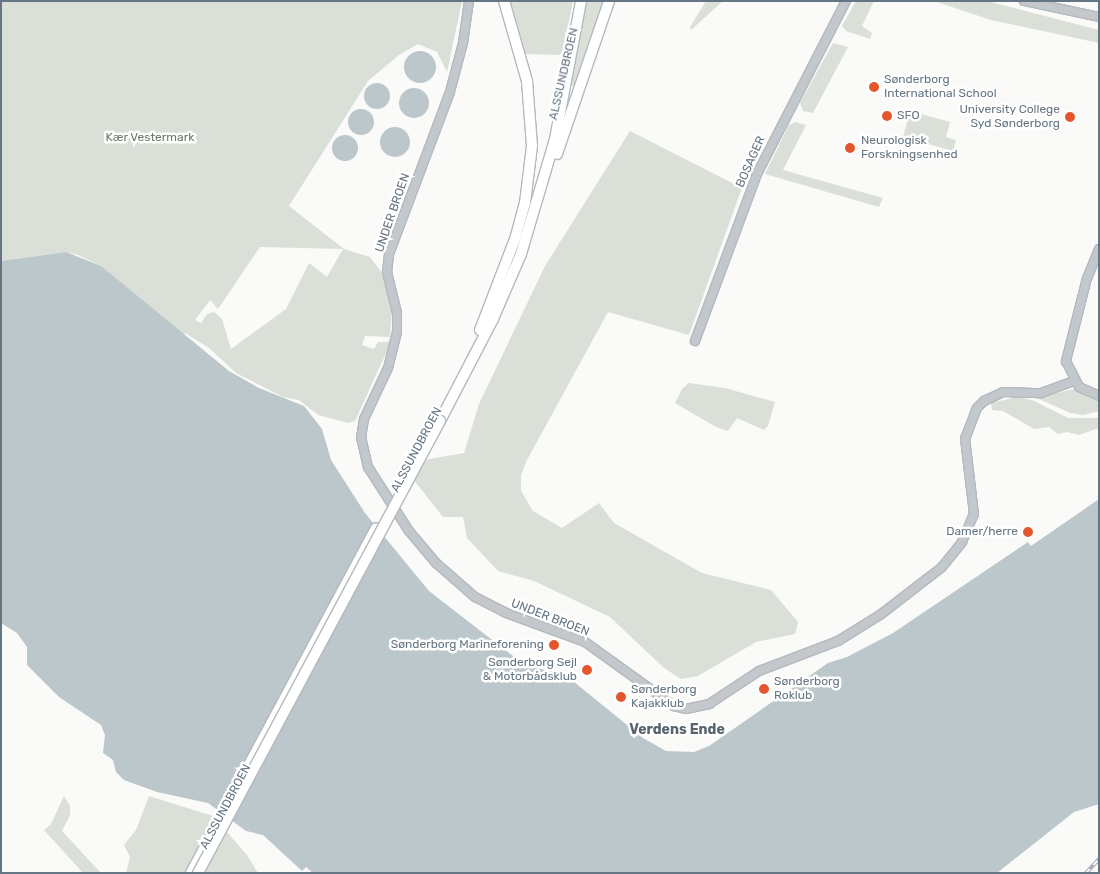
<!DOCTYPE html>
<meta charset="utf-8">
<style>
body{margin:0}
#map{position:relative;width:1100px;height:874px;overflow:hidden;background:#fafaf8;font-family:Rubik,sans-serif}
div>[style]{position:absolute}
.green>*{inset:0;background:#dadfd7}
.water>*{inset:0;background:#bbc7cb}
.round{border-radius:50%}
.roads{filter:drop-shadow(1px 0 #b4b9bd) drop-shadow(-1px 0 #b4b9bd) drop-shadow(0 1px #b4b9bd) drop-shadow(0 -1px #b4b9bd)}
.tertiary>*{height:8px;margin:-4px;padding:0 4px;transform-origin:4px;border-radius:4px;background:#c3c8cc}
.trunk>*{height:10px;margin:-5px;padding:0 5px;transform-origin:5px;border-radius:5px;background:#fff}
.rail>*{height:4px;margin-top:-2px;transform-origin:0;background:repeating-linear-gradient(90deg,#fff 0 5.5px,#a2aab0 0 11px);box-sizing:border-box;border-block:1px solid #a2aab0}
.bridges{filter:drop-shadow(1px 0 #b4b9bd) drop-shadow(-1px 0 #b4b9bd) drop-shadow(0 1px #b4b9bd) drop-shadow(0 -1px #b4b9bd)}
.trunk-bridge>*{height:10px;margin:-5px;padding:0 5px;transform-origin:5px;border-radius:5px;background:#fff}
.dots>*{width:14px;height:14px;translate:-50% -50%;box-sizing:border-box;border:2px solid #fff;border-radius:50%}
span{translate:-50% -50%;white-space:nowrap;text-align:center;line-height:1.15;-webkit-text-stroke:5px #fff;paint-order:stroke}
.street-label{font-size:12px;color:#657683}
.poi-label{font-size:12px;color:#657683}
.left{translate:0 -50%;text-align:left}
.right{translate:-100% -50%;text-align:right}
.park-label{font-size:12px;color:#687a64}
.neighbourhood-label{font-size:14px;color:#57646e;font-weight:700}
.frame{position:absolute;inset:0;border:2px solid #657683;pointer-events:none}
</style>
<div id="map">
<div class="green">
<div style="clip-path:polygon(evenodd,1px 1px,462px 1px,447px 72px,437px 52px,418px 44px,399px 55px,368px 81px,289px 206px,344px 249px,370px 257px,386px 278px,392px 309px,390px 337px,365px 336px,362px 345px,374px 349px,378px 342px,391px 342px,355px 421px,348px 423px,318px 415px,299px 400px,283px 397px,236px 373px,209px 348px,185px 333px,183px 336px,101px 266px,78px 255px,66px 252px,1px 261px,1px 1px,260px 247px,343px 249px,327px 277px,309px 263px,286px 309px,231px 349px,222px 319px,214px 312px,207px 314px,201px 323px,195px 320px,210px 300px,218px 309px,260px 247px)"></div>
<div style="clip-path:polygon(508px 1px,573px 1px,562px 55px,524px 54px)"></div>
<div style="clip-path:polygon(587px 1px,604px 1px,576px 87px,571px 85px)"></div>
<div style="clip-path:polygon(706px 1px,723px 1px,691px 30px,690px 27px)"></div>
<div style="clip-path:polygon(856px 1px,874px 1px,862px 26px,872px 33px,870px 39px,846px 31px,842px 26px)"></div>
<div style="clip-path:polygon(934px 1px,987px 1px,1099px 30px,1099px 43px,991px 20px)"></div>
<div style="clip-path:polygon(833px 43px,848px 47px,813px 113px,803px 111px,800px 103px)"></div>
<div style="clip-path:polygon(910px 111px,950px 122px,946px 137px,956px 140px,953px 151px,903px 137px)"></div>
<div style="clip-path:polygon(796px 122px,806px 125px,783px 170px,883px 198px,879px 207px,765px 174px,789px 125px)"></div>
<div style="clip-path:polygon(630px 131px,742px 188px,689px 335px,608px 312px,527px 460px,521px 475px,521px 491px,533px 511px,562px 528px,599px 503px,614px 523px,702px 573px,771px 590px,798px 622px,795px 634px,756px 642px,698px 676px,681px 679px,664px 668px,610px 617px,534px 581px,498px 571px,467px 538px,463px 517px,443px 517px,413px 479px,424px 460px,464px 453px,479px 404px,545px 266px)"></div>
<div style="clip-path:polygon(689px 383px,725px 388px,775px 402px,768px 426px,764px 430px,737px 418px,728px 431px,716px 427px,675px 403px,682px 389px)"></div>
<div style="clip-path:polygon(1073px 389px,1099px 402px,1099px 411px,1083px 415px,1070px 413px,1037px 398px)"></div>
<div style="clip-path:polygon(1017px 397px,1032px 400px,1068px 418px,1099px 418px,1099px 428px,1079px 435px,1067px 432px,1058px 434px,1049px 427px,1034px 429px,1003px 411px,992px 410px,991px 403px)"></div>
<div style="clip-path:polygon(64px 796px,70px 806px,70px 815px,62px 831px,101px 873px,83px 873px,44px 830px,51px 824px)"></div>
<div style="clip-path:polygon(149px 796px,213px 816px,247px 855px,258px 873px,126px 873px,130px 857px,124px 845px,136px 830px)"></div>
</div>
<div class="water">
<div class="round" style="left:404px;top:51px;width:32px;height:32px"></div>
<div class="round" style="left:364px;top:83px;width:26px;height:26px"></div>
<div class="round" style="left:399px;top:88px;width:30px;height:30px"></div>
<div class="round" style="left:348px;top:109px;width:26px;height:26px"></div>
<div class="round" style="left:380px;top:127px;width:30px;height:30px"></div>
<div class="round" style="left:332px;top:135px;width:26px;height:26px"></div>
<div style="clip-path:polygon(66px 252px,101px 266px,229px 371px,259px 388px,304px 406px,322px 429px,331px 460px,365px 513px,429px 591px,526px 666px,563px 673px,643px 738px,666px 751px,694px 752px,709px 746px,828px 663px,847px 657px,893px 633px,1028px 542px,1031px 546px,1099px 499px,1099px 804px,1074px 812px,997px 873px,313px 873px,306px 867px,302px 871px,263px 835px,246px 831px,208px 803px,157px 792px,124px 780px,116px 772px,113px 760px,103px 753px,105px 735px,101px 725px,59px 697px,27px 665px,27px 647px,17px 633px,1px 623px,1px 261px)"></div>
</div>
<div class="roads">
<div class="tertiary">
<div style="left:469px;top:1px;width:42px;rotate:98.1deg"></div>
<div style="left:463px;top:43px;width:51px;rotate:104.9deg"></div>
<div style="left:450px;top:92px;width:173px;rotate:110.6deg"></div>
<div style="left:389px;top:254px;width:18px;rotate:96deg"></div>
<div style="left:387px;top:272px;width:42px;rotate:76.3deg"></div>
<div style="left:397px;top:313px;width:19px;rotate:90deg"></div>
<div style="left:397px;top:332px;width:37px;rotate:104deg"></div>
<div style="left:388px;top:368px;width:56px;rotate:115.2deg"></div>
<div style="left:364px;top:419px;width:18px;rotate:99deg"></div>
<div style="left:361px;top:437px;width:31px;rotate:77deg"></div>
<div style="left:368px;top:467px;width:76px;rotate:57.4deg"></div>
<div style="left:409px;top:531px;width:42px;rotate:49.8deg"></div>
<div style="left:436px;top:563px;width:52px;rotate:41.1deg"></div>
<div style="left:475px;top:597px;width:35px;rotate:27deg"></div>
<div style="left:506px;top:613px;width:84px;rotate:20.2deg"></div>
<div style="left:585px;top:642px;width:110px;rotate:35.7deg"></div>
<div style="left:674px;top:706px;width:12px;rotate:14deg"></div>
<div style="left:686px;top:709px;width:24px;rotate:-12deg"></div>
<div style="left:709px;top:704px;width:60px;rotate:-33.4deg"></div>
<div style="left:759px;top:671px;width:85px;rotate:-20.8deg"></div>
<div style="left:838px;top:641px;width:49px;rotate:-31.8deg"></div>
<div style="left:880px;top:615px;width:78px;rotate:-37.7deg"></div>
<div style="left:942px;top:567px;width:32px;rotate:-51deg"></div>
<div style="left:962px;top:542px;width:30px;rotate:-67deg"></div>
<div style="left:974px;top:514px;width:76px;rotate:-96.8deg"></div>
<div style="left:965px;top:439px;width:33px;rotate:-69deg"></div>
<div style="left:977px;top:408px;width:10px;rotate:-45deg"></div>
<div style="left:984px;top:401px;width:21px;rotate:-25deg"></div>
<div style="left:1003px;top:392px;width:38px;rotate:2deg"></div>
<div style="left:1041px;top:393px;width:35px;rotate:-20deg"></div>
<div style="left:1024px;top:1px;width:77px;rotate:12deg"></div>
<div style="left:1099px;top:249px;width:31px;rotate:112deg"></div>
<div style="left:1087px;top:278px;width:86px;rotate:104.2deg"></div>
<div style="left:1066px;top:361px;width:29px;rotate:63deg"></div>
<div style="left:1079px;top:387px;width:22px;rotate:24deg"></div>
<div style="left:695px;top:341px;width:178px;rotate:-69.6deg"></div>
<div style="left:757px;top:174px;width:195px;rotate:-62.8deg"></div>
</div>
<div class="trunk">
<div style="left:557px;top:154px;width:162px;rotate:-71.2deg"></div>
<div style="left:480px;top:330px;width:101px;rotate:-69deg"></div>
<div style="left:516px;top:236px;width:34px;rotate:-75deg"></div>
<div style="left:525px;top:203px;width:57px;rotate:-83deg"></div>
<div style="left:532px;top:146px;width:65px;rotate:-94.4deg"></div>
<div style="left:527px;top:81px;width:83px;rotate:-106deg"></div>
<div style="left:440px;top:421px;width:115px;rotate:-62.5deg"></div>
<div style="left:493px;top:319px;width:71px;rotate:-66.7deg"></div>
<div style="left:521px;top:254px;width:120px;rotate:-73.5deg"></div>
<div style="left:555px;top:139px;width:140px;rotate:-79.3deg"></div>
<div style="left:191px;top:873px;width:391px;rotate:-61.8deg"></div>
</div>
</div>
<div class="rail">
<div style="left:1086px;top:873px;width:19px;rotate:-47deg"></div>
</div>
<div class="bridges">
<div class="trunk-bridge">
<div style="left:198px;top:873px;width:513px;rotate:-61.84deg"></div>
</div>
</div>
<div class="dots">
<div style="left:874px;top:87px;background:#e4572e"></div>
<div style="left:887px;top:116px;background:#e4572e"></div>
<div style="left:1070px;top:117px;background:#e4572e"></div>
<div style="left:850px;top:148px;background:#e4572e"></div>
<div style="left:1028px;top:532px;background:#e4572e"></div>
<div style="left:554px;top:645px;background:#e4572e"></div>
<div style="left:587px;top:670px;background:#e4572e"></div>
<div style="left:764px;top:689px;background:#e4572e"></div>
<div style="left:621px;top:697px;background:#e4572e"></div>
</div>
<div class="street-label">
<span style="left:564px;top:74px;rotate:-77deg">ALSSUNDBROEN</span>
<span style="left:751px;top:162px;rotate:-66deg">BOSAGER</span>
<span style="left:393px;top:213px;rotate:-71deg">UNDER BROEN</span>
<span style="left:417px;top:450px;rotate:-62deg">ALSSUNDBROEN</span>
<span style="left:550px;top:618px;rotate:21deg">UNDER BROEN</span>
<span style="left:226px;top:807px;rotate:-62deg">ALSSUNDBROEN</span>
</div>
<div class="poi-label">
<span class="left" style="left:884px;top:87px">Sønderborg<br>International School</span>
<span class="right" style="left:1060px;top:117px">University College<br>Syd Sønderborg</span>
<span class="left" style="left:897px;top:116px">SFO</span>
<span class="left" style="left:861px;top:148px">Neurologisk<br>Forskningsenhed</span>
<span class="right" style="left:1018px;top:532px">Damer/herre</span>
<span class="right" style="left:544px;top:645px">Sønderborg Marineforening</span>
<span class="right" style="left:577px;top:670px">Sønderborg Sejl<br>&amp; Motorbådsklub</span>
<span class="left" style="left:774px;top:689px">Sønderborg<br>Roklub</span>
<span class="left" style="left:631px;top:697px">Sønderborg<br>Kajakklub</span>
</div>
<div class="park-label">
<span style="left:150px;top:138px">Kær Vestermark</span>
</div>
<div class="neighbourhood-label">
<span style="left:677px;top:730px">Verdens Ende</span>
</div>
<div class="frame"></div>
</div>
